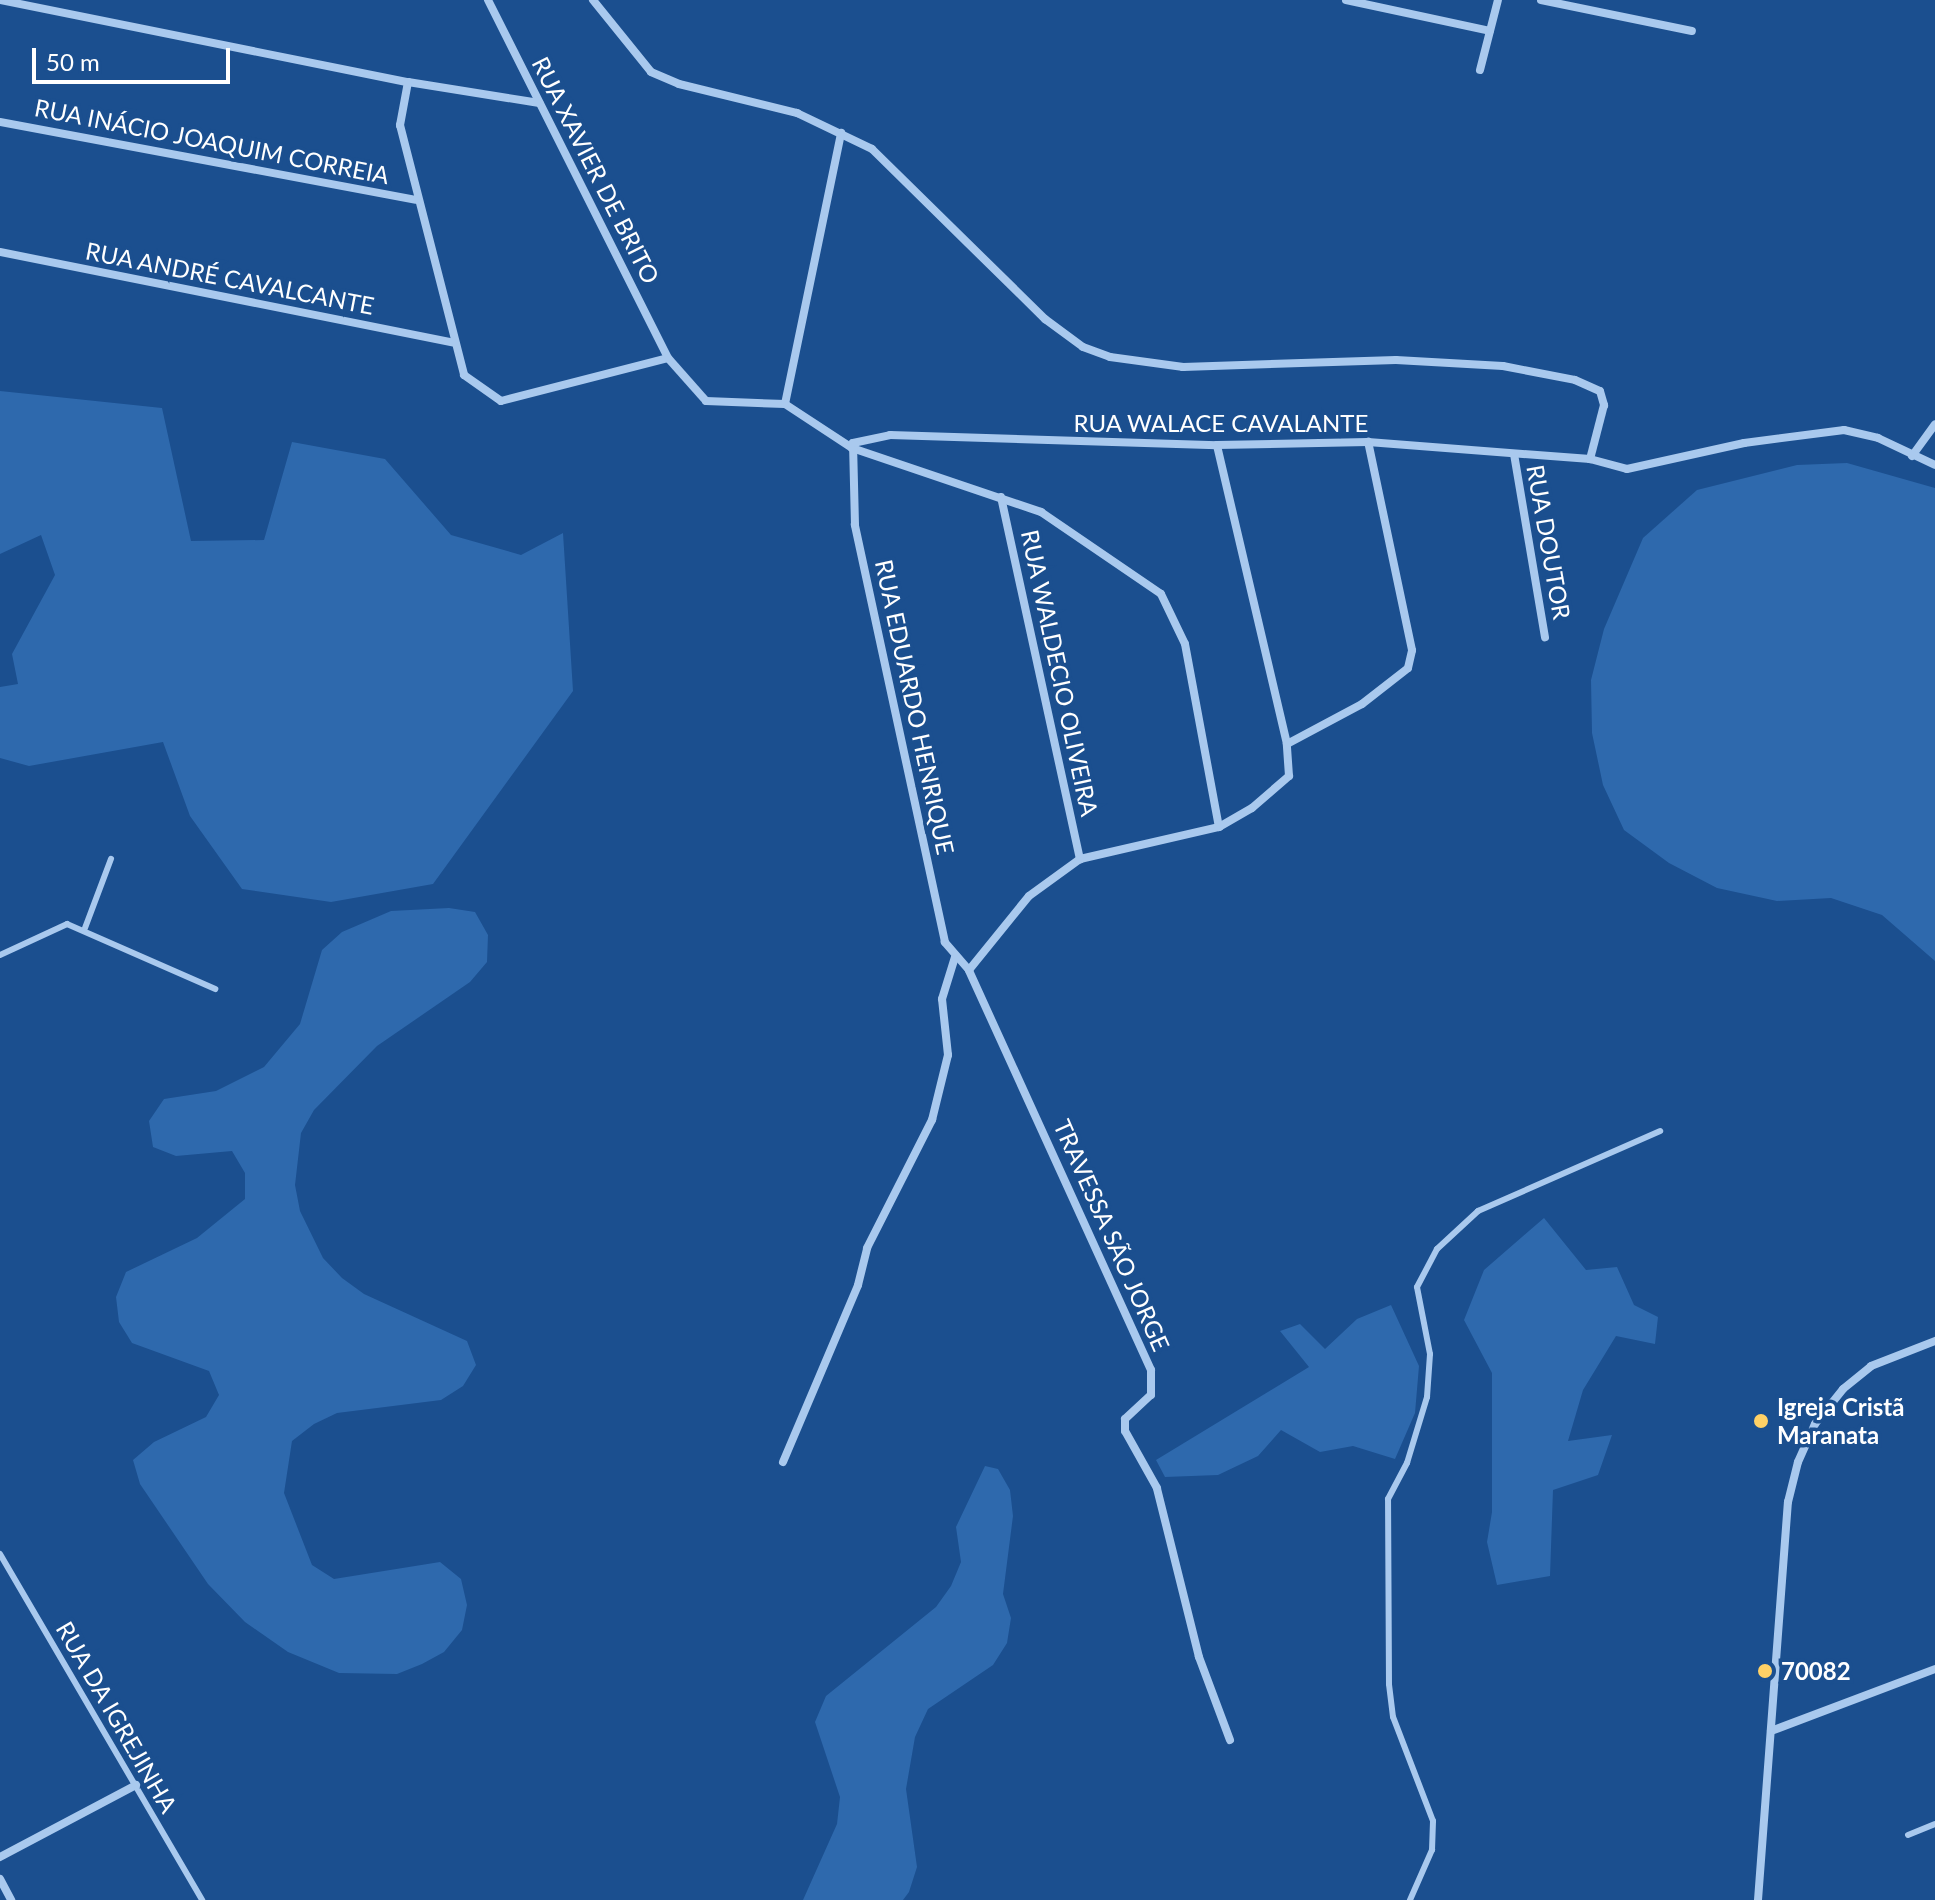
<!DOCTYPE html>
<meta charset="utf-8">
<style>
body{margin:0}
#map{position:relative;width:1935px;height:1900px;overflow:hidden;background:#1b4f8f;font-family:Lato,sans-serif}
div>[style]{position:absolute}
.green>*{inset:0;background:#2e69ad}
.lane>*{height:6px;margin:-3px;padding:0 3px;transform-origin:3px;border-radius:3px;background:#a9c9ee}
.street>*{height:8px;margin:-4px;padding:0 4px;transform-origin:4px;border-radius:4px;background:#a9c9ee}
.dots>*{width:22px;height:22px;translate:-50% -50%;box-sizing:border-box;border:4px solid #1b4f8f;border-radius:50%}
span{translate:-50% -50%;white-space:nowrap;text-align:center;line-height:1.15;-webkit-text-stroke:7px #1b4f8f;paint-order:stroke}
.street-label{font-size:24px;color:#fff}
.poi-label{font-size:24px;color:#fff;font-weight:700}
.left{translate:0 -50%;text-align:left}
.scale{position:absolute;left:32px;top:48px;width:198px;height:36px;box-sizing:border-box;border:4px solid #fff;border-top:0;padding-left:10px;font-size:24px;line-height:28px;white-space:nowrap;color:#fff;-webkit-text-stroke:6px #1b4f8f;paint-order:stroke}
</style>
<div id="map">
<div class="green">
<div style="clip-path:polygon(0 391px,162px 408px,191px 541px,264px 540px,292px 442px,385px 459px,451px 535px,521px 555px,563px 533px,573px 691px,433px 884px,331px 902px,242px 889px,190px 816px,163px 742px,29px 766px,0 758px,0 687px,18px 684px,12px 654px,55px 575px,41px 535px,0 554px)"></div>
<div style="clip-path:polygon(1847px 463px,1935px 488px,1935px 961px,1882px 915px,1831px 898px,1777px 901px,1717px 888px,1669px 863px,1624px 830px,1603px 785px,1592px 733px,1591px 680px,1604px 629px,1643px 538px,1697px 490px,1797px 465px)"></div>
<div style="clip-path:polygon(449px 908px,475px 912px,488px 935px,487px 962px,470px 982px,377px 1046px,314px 1110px,301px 1133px,295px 1185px,300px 1211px,323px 1258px,342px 1278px,364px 1294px,467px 1341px,476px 1365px,463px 1386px,441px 1400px,337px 1413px,314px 1424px,292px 1441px,284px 1493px,312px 1565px,334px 1579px,440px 1562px,461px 1579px,467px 1605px,462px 1630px,444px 1652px,422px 1664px,397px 1674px,339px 1673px,288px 1652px,245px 1622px,208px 1584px,140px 1484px,133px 1460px,154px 1442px,206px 1417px,219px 1395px,209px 1371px,132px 1343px,119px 1322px,116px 1297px,126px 1272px,197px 1238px,245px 1199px,245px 1173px,232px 1151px,176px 1156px,153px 1147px,149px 1121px,164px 1099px,216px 1091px,264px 1067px,300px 1024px,322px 950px,342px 932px,391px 911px)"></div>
<div style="clip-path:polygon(1544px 1218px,1586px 1270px,1617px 1267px,1634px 1305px,1658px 1317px,1655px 1344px,1616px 1336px,1583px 1390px,1568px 1441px,1612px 1435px,1598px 1475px,1553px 1490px,1550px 1576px,1497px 1585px,1487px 1542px,1492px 1512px,1492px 1373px,1464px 1320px,1484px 1270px)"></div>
<div style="clip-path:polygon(1391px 1305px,1419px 1366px,1415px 1413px,1395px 1459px,1353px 1446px,1320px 1452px,1281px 1430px,1258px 1456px,1218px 1475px,1165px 1477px,1156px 1460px,1309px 1367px,1280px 1331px,1300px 1324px,1325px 1349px,1357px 1319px)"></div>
<div style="clip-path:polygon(985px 1466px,998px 1469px,1010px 1490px,1013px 1516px,1003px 1594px,1011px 1618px,1007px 1643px,993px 1665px,928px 1709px,915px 1737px,906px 1789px,917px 1867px,909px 1892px,903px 1900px,803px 1900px,837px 1824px,840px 1797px,815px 1722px,826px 1696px,936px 1607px,951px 1586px,961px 1562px,956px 1527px)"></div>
</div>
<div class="lane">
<div style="left:85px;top:928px;width:74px;rotate:-69.4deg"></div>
<div style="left:0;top:955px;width:74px;rotate:-24.8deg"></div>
<div style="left:67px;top:924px;width:162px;rotate:23.7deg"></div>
<div style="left:0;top:1554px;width:401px;rotate:59.7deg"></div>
<div style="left:1908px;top:1835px;width:29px;rotate:-22deg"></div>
<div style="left:1410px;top:1900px;width:55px;rotate:-66.3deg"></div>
<div style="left:1432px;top:1850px;width:29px;rotate:-88deg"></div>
<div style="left:1433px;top:1821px;width:111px;rotate:-111deg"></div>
<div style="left:1393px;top:1717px;width:33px;rotate:-97deg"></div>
<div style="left:1389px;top:1684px;width:185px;rotate:-90.3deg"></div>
<div style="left:1388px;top:1499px;width:41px;rotate:-62.2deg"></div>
<div style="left:1407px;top:1463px;width:69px;rotate:-73.1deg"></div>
<div style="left:1427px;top:1397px;width:43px;rotate:-86deg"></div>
<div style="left:1430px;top:1354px;width:68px;rotate:-101deg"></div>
<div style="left:1417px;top:1287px;width:43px;rotate:-62.2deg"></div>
<div style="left:1437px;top:1249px;width:56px;rotate:-42.8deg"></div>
<div style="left:1478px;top:1211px;width:199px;rotate:-23.7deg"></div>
</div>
<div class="street">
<div style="left:0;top:0;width:416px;rotate:11.4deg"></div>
<div style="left:408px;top:82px;width:133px;rotate:9.1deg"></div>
<div style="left:488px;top:0;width:401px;rotate:63.3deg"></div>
<div style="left:668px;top:358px;width:57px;rotate:48.5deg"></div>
<div style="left:706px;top:401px;width:79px;rotate:2.2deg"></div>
<div style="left:785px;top:404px;width:80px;rotate:33.3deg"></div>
<div style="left:852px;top:448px;width:200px;rotate:18.7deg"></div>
<div style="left:1041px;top:512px;width:145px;rotate:34.3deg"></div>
<div style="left:1161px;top:594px;width:55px;rotate:64.4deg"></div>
<div style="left:1185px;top:644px;width:186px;rotate:79.5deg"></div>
<div style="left:593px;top:0;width:92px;rotate:51.1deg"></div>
<div style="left:651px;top:72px;width:30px;rotate:23deg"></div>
<div style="left:679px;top:84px;width:122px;rotate:13.8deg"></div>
<div style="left:797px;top:113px;width:83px;rotate:25.6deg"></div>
<div style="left:872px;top:149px;width:243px;rotate:44.5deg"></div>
<div style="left:1045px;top:319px;width:47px;rotate:36.4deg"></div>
<div style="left:1083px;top:347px;width:29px;rotate:20deg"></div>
<div style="left:1110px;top:357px;width:74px;rotate:7.8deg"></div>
<div style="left:1183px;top:367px;width:213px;rotate:-1.9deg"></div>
<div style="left:1396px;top:360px;width:107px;rotate:3.2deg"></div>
<div style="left:1503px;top:366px;width:73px;rotate:11deg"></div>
<div style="left:1575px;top:380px;width:27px;rotate:24deg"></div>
<div style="left:1600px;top:391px;width:15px;rotate:74deg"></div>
<div style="left:1604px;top:405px;width:56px;rotate:104.5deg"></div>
<div style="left:1346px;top:0;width:147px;rotate:12.1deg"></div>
<div style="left:1541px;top:0;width:154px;rotate:11.6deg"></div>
<div style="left:1480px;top:70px;width:72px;rotate:-75.6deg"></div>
<div style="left:408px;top:82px;width:44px;rotate:100.5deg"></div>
<div style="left:400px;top:125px;width:258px;rotate:75.6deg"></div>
<div style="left:464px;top:375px;width:45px;rotate:35.1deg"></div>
<div style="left:501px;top:401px;width:172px;rotate:-14.4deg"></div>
<div style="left:0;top:122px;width:423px;rotate:10.6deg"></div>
<div style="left:0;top:252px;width:461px;rotate:11.3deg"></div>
<div style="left:785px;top:404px;width:277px;rotate:-78.3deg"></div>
<div style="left:1514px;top:454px;width:186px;rotate:80.4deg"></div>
<div style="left:1912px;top:456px;width:39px;rotate:-54deg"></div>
<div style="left:1001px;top:497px;width:371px;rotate:77.7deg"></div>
<div style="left:1287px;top:744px;width:85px;rotate:-28.1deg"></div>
<div style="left:1362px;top:704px;width:58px;rotate:-38deg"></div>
<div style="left:1408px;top:668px;width:18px;rotate:-77deg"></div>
<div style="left:1412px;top:650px;width:213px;rotate:-101.9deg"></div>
<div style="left:969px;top:970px;width:95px;rotate:-51deg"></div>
<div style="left:1029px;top:896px;width:63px;rotate:-36deg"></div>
<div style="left:1080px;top:859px;width:143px;rotate:-13deg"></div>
<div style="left:1219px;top:827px;width:38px;rotate:-30deg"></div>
<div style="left:1252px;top:808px;width:49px;rotate:-40.9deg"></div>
<div style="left:1289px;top:776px;width:32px;rotate:-94deg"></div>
<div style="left:1287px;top:744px;width:307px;rotate:-103.2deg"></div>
<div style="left:783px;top:1462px;width:192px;rotate:-67deg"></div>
<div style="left:858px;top:1285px;width:38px;rotate:-76deg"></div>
<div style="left:867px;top:1248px;width:144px;rotate:-63.1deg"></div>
<div style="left:932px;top:1120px;width:67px;rotate:-76.2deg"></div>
<div style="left:948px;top:1055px;width:56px;rotate:-96.1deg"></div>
<div style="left:942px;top:999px;width:44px;rotate:-72.8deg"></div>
<div style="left:1771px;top:1731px;width:175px;rotate:-20.7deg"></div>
<div style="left:1230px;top:1740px;width:89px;rotate:-110.5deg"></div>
<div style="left:1199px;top:1657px;width:174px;rotate:-104deg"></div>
<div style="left:1157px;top:1488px;width:65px;rotate:-119.3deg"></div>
<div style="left:1125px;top:1431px;width:12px;rotate:-90deg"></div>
<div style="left:1125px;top:1419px;width:35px;rotate:-43deg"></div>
<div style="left:1151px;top:1395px;width:25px;rotate:-90deg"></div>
<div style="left:1151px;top:1370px;width:439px;rotate:-114.5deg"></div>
<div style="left:969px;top:970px;width:37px;rotate:-131deg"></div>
<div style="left:945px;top:942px;width:427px;rotate:-102.2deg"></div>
<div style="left:855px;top:525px;width:82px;rotate:-91.4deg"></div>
<div style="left:853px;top:443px;width:38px;rotate:-12deg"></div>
<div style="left:890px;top:435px;width:327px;rotate:1.8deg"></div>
<div style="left:1217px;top:445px;width:151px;rotate:-1.1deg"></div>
<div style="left:1368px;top:442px;width:223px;rotate:4.4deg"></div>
<div style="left:1590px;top:459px;width:38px;rotate:15deg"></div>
<div style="left:1627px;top:469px;width:120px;rotate:-12.5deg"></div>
<div style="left:1744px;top:443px;width:101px;rotate:-7.4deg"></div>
<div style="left:1844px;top:430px;width:35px;rotate:13deg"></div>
<div style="left:1878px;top:438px;width:63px;rotate:25.3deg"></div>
<div style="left:0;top:1857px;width:154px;rotate:-27.9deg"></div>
<div style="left:0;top:1879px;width:24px;rotate:62deg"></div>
<div style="left:1758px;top:1900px;width:399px;rotate:-85.7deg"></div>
<div style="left:1788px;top:1502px;width:41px;rotate:-76deg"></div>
<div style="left:1798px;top:1462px;width:42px;rotate:-65.9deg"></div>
<div style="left:1815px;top:1424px;width:45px;rotate:-51.3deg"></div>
<div style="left:1843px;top:1389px;width:36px;rotate:-39deg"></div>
<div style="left:1871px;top:1366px;width:69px;rotate:-21.3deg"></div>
</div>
<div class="dots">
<div style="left:1761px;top:1421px;background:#ffd166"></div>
<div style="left:1765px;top:1671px;background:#ffd166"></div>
</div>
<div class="street-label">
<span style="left:212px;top:141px;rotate:11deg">RUA INÁCIO JOAQUIM CORREIA</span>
<span style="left:596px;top:170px;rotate:63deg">RUA XAVIER DE BRITO</span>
<span style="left:230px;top:278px;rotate:11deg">RUA ANDRÉ CAVALCANTE</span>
<span style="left:1221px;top:423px">RUA WALACE CAVALANTE</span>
<span style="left:1549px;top:542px;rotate:80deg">RUA DOUTOR</span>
<span style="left:1060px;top:673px;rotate:78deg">RUA WALDECIO OLIVEIRA</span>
<span style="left:915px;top:707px;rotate:78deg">RUA EDUARDO HENRIQUE</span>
<span style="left:1112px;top:1235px;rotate:66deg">TRAVESSA SÃO JORGE</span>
<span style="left:117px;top:1717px;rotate:60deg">RUA DA IGREJINHA</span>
</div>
<div class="poi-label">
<span class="left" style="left:1777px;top:1421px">Igreja Cristã<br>Maranata</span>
<span class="left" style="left:1781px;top:1671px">70082</span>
</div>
<div class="scale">50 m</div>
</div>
